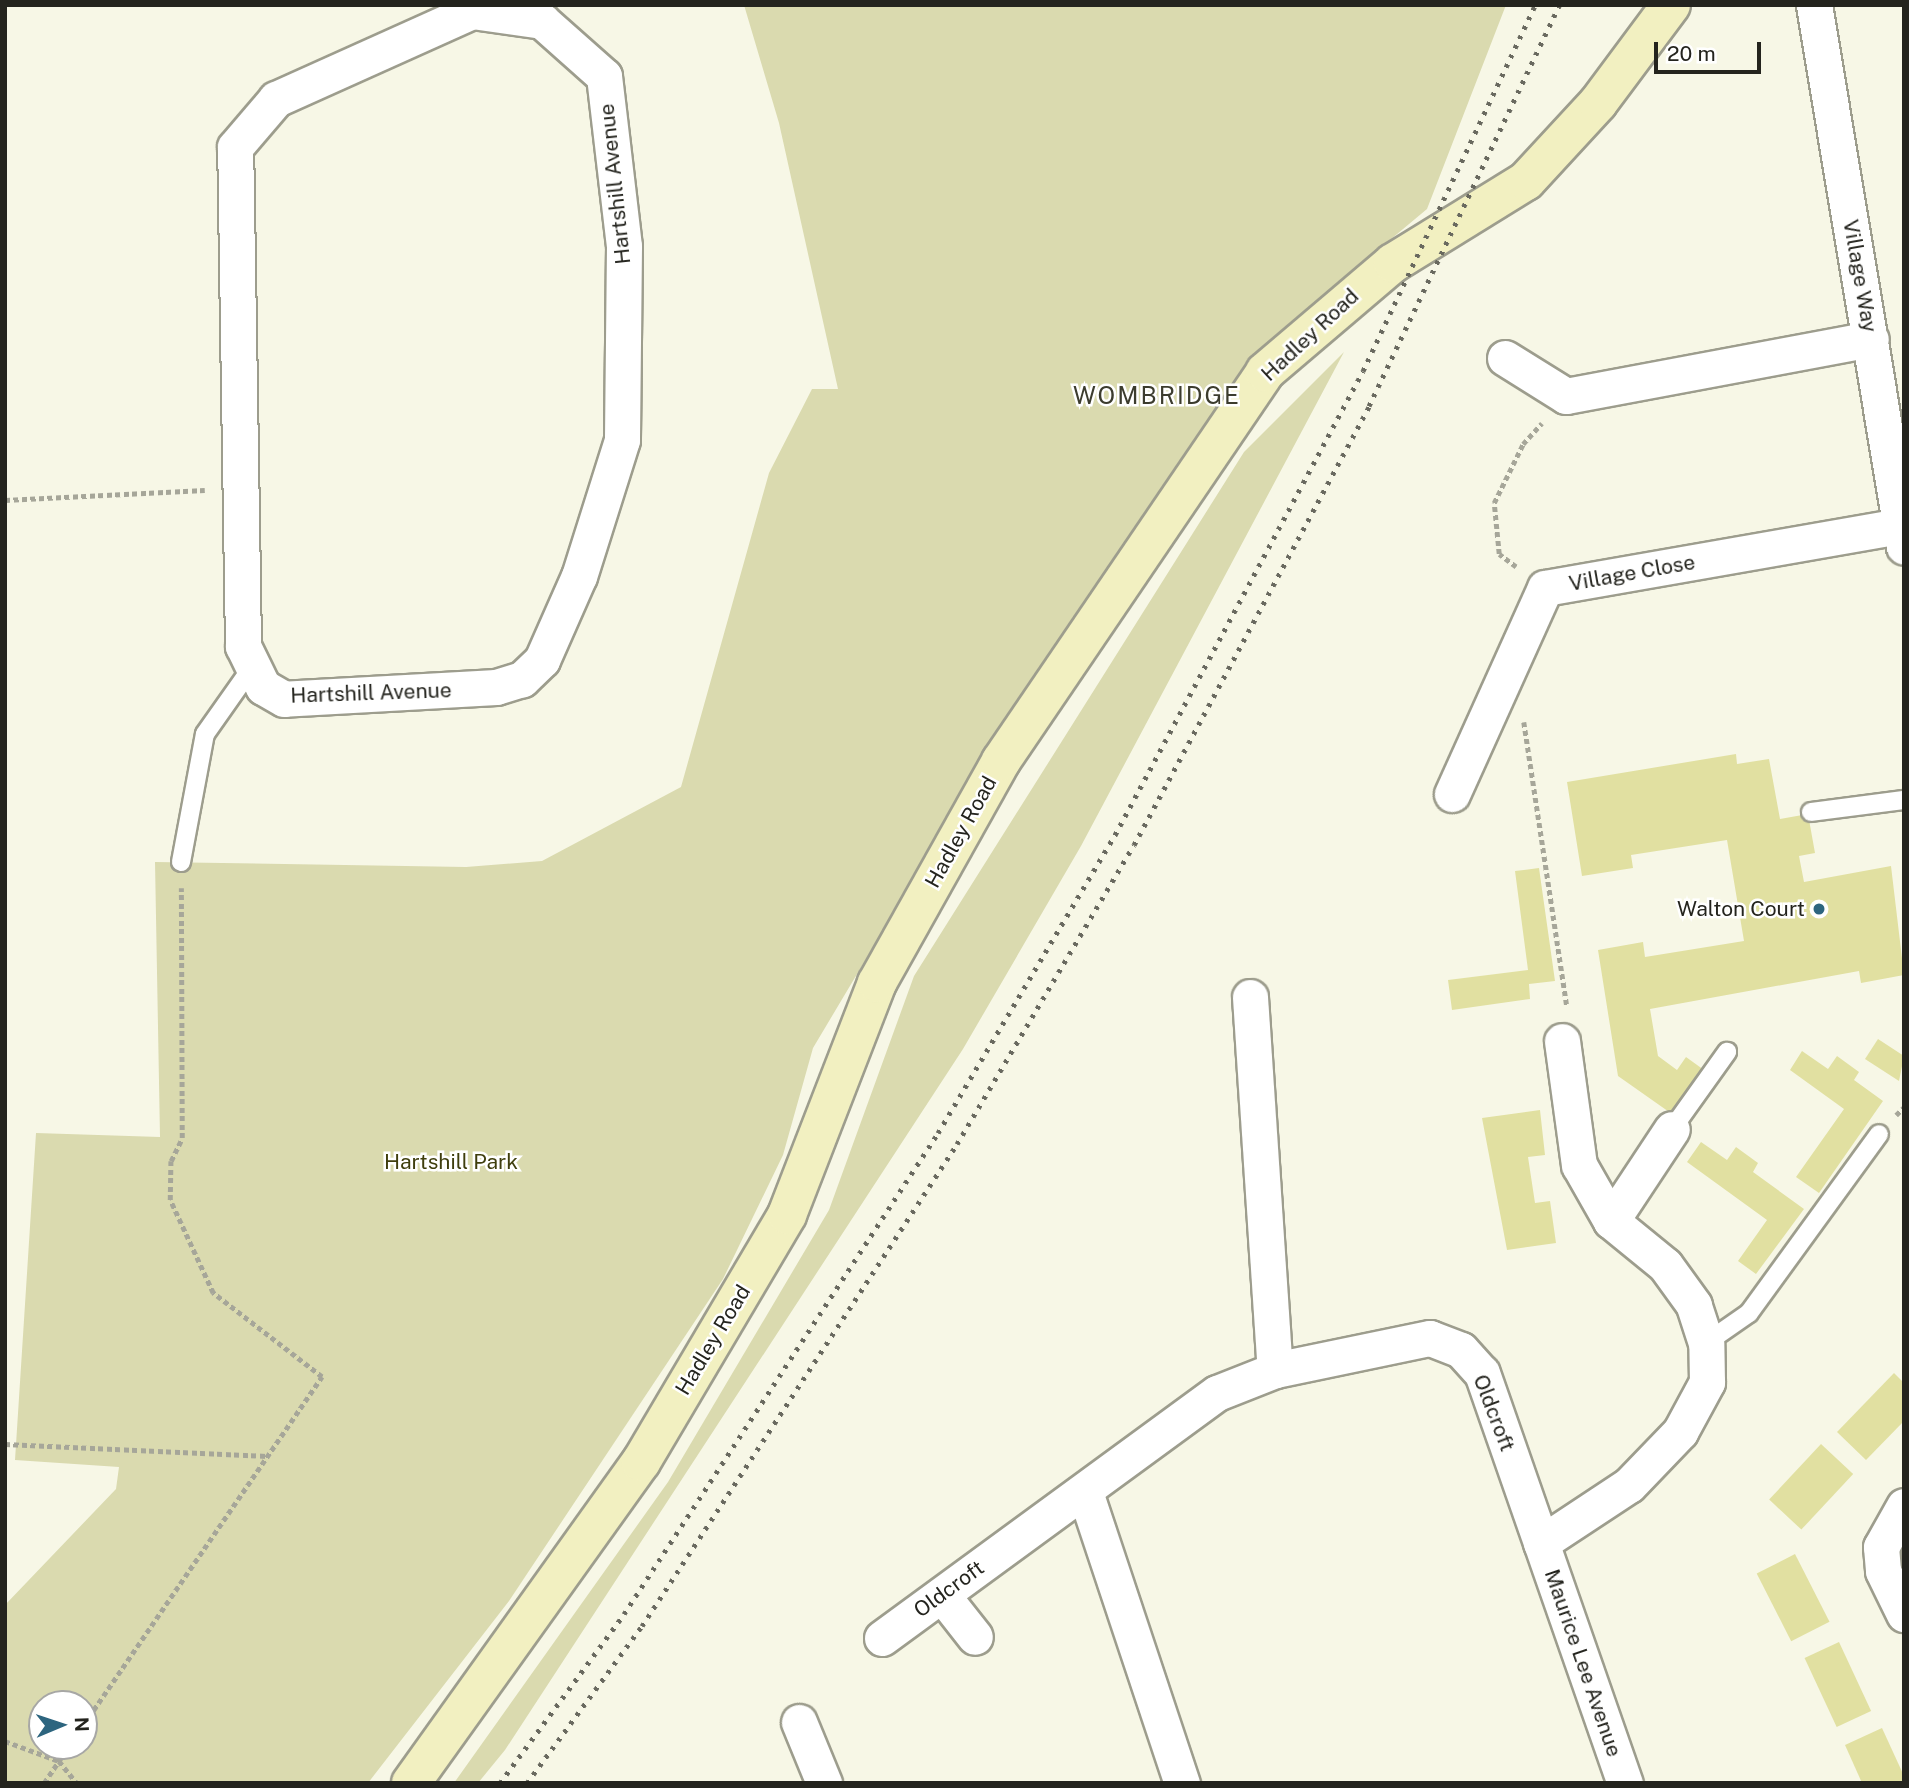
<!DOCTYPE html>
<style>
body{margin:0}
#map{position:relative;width:1909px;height:1788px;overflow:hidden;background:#f7f7e6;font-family:"Public Sans",sans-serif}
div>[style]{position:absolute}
.green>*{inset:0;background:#dadaaf}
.building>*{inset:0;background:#e1e0a1;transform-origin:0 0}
.path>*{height:4.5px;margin-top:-2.25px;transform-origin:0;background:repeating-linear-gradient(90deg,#a6a699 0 5px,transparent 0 8.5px)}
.roads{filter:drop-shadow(2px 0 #9d9d8d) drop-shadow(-2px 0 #9d9d8d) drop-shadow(0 2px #9d9d8d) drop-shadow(0 -2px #9d9d8d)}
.lane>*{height:18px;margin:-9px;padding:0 9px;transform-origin:9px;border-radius:9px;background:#fff}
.street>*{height:35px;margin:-17.5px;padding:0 17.5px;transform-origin:17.5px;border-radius:17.5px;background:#fff}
.secondary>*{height:38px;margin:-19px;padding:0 19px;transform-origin:19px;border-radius:19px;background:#f2f0c1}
.rail>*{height:5px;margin-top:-2.5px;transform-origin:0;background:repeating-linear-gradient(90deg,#69695f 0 3.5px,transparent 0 10.5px)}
.dots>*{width:19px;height:19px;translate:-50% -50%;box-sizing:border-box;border:4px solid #fff;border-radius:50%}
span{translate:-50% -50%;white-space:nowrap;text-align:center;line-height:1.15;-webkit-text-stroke:5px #fff;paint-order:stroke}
.street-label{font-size:21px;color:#24241e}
.poi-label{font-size:21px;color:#24241e}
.right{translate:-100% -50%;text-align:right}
.park-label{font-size:21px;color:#3f3e0d}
.quarter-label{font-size:24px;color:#3c3c2e;letter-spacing:2px}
.frame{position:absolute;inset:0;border:7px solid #24241e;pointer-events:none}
.north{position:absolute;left:28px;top:1690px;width:70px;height:70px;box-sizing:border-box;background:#fff;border:2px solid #a7a7a5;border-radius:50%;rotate:88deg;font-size:19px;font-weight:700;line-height:28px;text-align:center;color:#24241e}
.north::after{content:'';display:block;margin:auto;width:24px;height:32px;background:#2d657f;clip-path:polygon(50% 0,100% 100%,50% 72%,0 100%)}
.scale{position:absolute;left:1654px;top:42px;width:107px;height:32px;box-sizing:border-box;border:4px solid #24241e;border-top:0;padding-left:9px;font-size:21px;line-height:24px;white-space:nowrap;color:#24241e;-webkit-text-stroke:5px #fff;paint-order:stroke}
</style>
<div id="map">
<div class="green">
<div style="clip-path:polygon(evenodd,744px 5px,1506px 5px,1427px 209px,1281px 331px,1040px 667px,813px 1048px,783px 1155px,723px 1279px,509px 1601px,368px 1783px,5px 1783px,5px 1605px,116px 1489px,119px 1467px,15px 1460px,36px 1133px,160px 1137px,155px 862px,466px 867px,542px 861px,681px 787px,769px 473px,812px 389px,838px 389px,779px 123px,744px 5px,42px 1704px,84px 1704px,84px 1746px,42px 1746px,42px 1704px)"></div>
<div style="clip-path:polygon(1344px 352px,1081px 846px,963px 1049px,505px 1750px,478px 1783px,454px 1783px,668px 1482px,829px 1210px,914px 976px,1244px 452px)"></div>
</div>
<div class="building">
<div style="clip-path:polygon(1736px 754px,1737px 764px,1769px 759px,1780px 819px,1808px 814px,1815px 853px,1799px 856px,1804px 882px,1891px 866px,1904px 975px,1861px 983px,1859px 971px,1650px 1009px,1658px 1056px,1677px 1070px,1686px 1057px,1704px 1070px,1672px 1114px,1618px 1076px,1598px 950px,1643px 942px,1645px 957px,1744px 941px,1727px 840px,1631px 855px,1633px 868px,1582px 876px,1567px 782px)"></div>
<div style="clip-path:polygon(1539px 868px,1555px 981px,1529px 984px,1530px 999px,1452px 1010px,1448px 980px,1528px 970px,1515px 871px)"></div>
<div style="clip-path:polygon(1878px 1039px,1904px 1056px,1899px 1081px,1865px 1059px)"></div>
<div style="clip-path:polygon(1802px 1051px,1828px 1069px,1837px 1056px,1859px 1072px,1854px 1080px,1883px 1101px,1819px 1193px,1796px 1177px,1844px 1109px,1790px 1070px)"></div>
<div style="clip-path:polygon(1540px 1110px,1545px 1155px,1528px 1157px,1535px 1203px,1550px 1201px,1556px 1243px,1507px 1250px,1482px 1118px)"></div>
<div style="clip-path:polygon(1701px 1142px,1727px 1160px,1736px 1147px,1758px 1163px,1753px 1172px,1804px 1209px,1756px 1274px,1738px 1261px,1767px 1220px,1687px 1162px)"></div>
<div style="clip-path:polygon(1894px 1373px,1904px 1383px,1904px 1421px,1866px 1460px,1837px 1432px)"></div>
<div style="left:1821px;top:1444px;width:44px;height:76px;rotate:43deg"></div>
<div style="left:1795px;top:1554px;width:76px;height:43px;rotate:63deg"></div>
<div style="left:1839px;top:1642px;width:76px;height:38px;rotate:65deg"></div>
<div style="clip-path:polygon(1882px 1728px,1904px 1776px,1904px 1783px,1862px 1783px,1845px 1745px)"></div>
</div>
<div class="path">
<div style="left:5px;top:500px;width:200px;rotate:-2.9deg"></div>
<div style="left:1516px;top:567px;width:21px;rotate:-143deg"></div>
<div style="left:1499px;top:554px;width:51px;rotate:-95.6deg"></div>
<div style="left:1494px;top:503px;width:66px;rotate:-63.8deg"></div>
<div style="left:1523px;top:444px;width:28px;rotate:-48deg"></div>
<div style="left:1524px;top:722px;width:288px;rotate:81.4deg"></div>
<div style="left:1896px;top:1115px;width:11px;rotate:-45deg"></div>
<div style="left:5px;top:1444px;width:262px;rotate:2.6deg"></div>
<div style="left:84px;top:1724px;width:421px;rotate:-55.6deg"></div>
<div style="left:322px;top:1377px;width:138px;rotate:-142.4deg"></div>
<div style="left:213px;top:1293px;width:102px;rotate:-114.8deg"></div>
<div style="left:170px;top:1200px;width:39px;rotate:-89deg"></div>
<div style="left:171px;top:1161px;width:25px;rotate:-64deg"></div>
<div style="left:182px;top:1138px;width:250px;rotate:-90.2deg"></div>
<div style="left:5px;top:1741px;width:58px;rotate:20.3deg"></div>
<div style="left:59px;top:1761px;width:28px;rotate:51deg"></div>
<div style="left:44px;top:1783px;width:45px;rotate:-56deg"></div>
</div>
<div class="roads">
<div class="lane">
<div style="left:1811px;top:812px;width:94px;rotate:-7.4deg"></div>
<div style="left:181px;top:862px;width:130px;rotate:-79.4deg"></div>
<div style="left:205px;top:734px;width:83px;rotate:-54.8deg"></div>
<div style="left:1672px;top:1129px;width:95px;rotate:-54.5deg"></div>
<div style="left:1706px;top:1343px;width:52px;rotate:-34.9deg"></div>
<div style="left:1749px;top:1313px;width:221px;rotate:-54deg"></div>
</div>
<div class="street">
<div style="left:1814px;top:5px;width:549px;rotate:80.57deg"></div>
<div style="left:472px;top:11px;width:71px;rotate:8.1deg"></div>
<div style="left:542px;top:21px;width:83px;rotate:41.6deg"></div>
<div style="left:604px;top:76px;width:171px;rotate:83.3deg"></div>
<div style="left:624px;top:246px;width:194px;rotate:90.6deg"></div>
<div style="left:622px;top:440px;width:143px;rotate:107.5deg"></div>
<div style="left:579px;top:576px;width:92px;rotate:113.8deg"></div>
<div style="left:542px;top:660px;width:28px;rotate:136deg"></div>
<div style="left:522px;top:679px;width:27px;rotate:163deg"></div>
<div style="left:496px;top:687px;width:212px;rotate:176.8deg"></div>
<div style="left:284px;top:699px;width:24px;rotate:-150deg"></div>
<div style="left:263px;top:687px;width:46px;rotate:-116deg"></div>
<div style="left:243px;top:646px;width:499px;rotate:-90.9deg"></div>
<div style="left:235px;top:147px;width:63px;rotate:-49.5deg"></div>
<div style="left:276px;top:99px;width:215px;rotate:-24.2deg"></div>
<div style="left:1505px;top:358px;width:72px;rotate:31.9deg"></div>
<div style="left:1566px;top:396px;width:310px;rotate:-10.6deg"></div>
<div style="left:1452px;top:794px;width:226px;rotate:-65.7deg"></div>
<div style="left:1545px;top:588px;width:360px;rotate:-9.9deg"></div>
<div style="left:1250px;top:997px;width:374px;rotate:86.2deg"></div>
<div style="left:1611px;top:1221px;width:110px;rotate:-56.5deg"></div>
<div style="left:1085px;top:1492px;width:307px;rotate:71.6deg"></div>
<div style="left:1904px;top:1506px;width:47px;rotate:119.3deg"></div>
<div style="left:1881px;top:1547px;width:24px;rotate:85deg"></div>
<div style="left:1883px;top:1571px;width:48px;rotate:64deg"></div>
<div style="left:1541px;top:1543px;width:105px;rotate:-33.4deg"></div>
<div style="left:1629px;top:1485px;width:74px;rotate:-46.1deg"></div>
<div style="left:1680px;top:1432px;width:57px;rotate:-61.6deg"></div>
<div style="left:1707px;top:1382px;width:39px;rotate:-91deg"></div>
<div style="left:1706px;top:1343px;width:40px;rotate:-108deg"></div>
<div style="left:1694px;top:1305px;width:49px;rotate:-125.9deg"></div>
<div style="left:1665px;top:1265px;width:70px;rotate:-140.8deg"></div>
<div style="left:1611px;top:1221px;width:64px;rotate:-119.7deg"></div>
<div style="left:1579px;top:1165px;width:125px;rotate:-97.8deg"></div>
<div style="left:942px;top:1595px;width:53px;rotate:51.8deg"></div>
<div style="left:882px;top:1638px;width:415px;rotate:-36.2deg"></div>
<div style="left:1217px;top:1393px;width:62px;rotate:-21.6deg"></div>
<div style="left:1275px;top:1370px;width:158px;rotate:-11.7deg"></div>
<div style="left:1430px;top:1338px;width:33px;rotate:21deg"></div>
<div style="left:1461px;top:1350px;width:31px;rotate:48deg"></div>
<div style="left:1482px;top:1373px;width:434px;rotate:70.8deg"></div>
<div style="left:799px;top:1722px;width:66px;rotate:67.7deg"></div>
</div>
<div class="secondary">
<div style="left:411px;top:1783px;width:395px;rotate:-54.4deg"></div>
<div style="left:641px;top:1462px;width:287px;rotate:-59.4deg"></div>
<div style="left:787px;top:1215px;width:249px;rotate:-68.8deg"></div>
<div style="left:877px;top:983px;width:254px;rotate:-60.8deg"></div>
<div style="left:1001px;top:761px;width:470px;rotate:-55.8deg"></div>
<div style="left:1265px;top:372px;width:168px;rotate:-40.4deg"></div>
<div style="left:1393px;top:263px;width:156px;rotate:-31.7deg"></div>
<div style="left:1526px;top:181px;width:106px;rotate:-47.3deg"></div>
<div style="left:1598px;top:103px;width:122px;rotate:-53.3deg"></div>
</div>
</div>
<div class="rail">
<div style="left:500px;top:1783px;width:210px;rotate:-53.7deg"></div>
<div style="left:624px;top:1614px;width:574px;rotate:-56.86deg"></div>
<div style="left:938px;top:1133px;width:347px;rotate:-59.3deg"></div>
<div style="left:1115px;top:835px;width:526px;rotate:-61.88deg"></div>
<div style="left:1363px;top:371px;width:404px;rotate:-64.8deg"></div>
<div style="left:527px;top:1783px;width:195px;rotate:-53.8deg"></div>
<div style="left:642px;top:1626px;width:576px;rotate:-56.83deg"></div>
<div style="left:957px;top:1144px;width:347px;rotate:-59.4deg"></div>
<div style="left:1134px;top:845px;width:498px;rotate:-61.8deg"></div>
<div style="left:1369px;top:406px;width:444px;rotate:-64.6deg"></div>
</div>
<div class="dots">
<div style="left:1819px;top:909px;background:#2d657f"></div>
</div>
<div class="street-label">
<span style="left:615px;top:184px;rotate:-96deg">Hartshill Avenue</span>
<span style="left:1860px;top:276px;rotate:80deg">Village Way</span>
<span style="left:1310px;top:335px;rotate:-43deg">Hadley Road</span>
<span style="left:1632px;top:573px;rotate:-10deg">Village Close</span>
<span style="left:371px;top:693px;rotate:-2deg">Hartshill Avenue</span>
<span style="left:961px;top:832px;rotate:-61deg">Hadley Road</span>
<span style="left:713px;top:1340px;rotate:-59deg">Hadley Road</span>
<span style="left:1494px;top:1413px;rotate:69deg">Oldcroft</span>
<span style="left:949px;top:1589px;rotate:-36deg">Oldcroft</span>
<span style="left:1583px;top:1663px;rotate:71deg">Maurice Lee Avenue</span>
</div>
<div class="poi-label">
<span class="right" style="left:1805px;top:909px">Walton Court</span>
</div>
<div class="park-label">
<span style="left:451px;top:1162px">Hartshill Park</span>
</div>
<div class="quarter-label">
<span style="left:1157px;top:396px">WOMBRIDGE</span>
</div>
<div class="frame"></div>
<div class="north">N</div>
<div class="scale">20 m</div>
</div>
